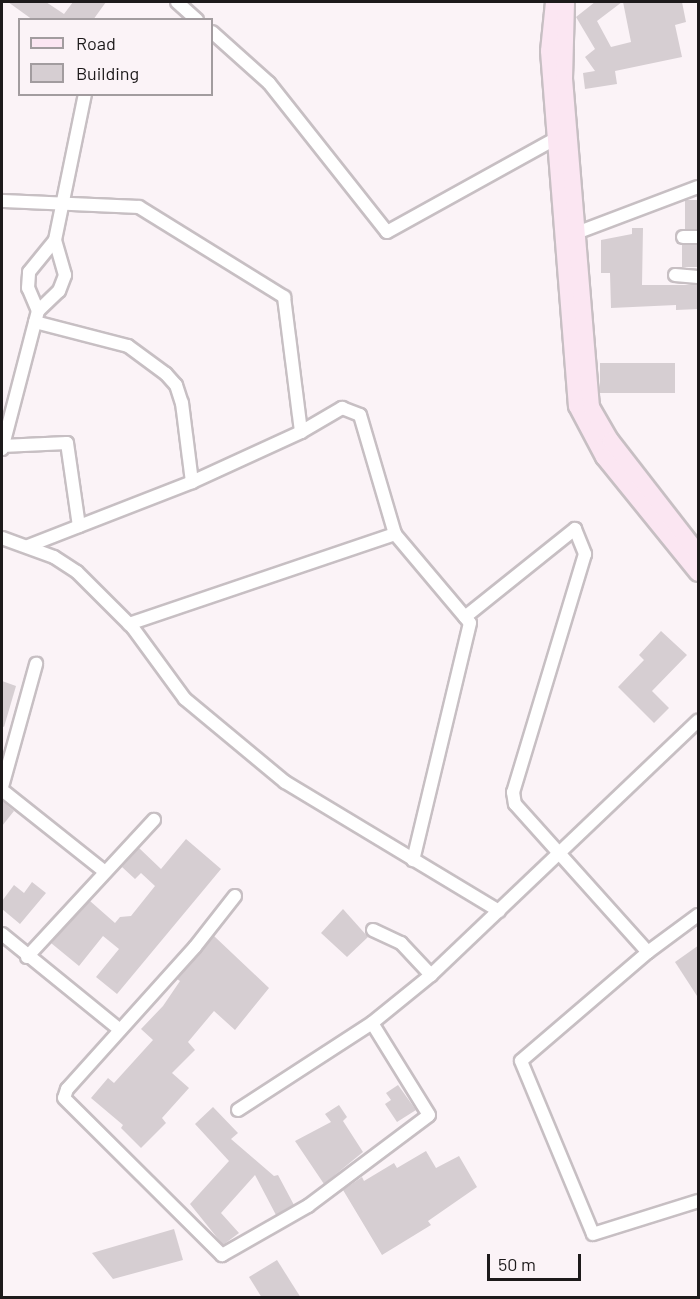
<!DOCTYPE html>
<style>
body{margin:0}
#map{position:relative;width:700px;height:1299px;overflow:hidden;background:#fbf3f7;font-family:Barlow,sans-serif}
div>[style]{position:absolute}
.building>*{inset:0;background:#d6ced2;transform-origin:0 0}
.roads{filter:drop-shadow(2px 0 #c7bfc3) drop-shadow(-2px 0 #c7bfc3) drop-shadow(0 2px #c7bfc3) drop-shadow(0 -2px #c7bfc3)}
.street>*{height:12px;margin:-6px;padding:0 6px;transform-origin:6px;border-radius:6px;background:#fff}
.secondary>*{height:16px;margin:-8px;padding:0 8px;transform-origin:8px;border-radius:8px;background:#fbe6f2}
span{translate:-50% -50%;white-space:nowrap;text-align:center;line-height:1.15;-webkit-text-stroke:5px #fbf3f7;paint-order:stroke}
.frame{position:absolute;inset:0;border:3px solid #1d1a1b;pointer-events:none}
.legend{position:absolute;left:18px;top:18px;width:195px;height:78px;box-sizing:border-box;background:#fbf3f7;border:2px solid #a29c9f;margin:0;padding:8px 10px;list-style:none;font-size:18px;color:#1d1a1b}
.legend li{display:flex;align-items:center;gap:12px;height:30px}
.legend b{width:30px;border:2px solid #a29c9f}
.scale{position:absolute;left:487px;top:1254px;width:94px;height:27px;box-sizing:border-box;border:3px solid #1d1a1b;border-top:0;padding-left:8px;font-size:18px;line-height:21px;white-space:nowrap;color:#1d1a1b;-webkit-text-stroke:4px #fbf3f7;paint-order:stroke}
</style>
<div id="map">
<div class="building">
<div style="clip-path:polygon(8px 2px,46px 2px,64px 14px,73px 2px,106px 2px,93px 20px,33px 20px)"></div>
<div style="clip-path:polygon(595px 2px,622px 2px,597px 21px,611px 47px,631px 42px,623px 2px,682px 2px,686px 22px,675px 25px,682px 57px,615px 71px,617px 84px,585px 89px,583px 73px,595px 71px,585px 57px,595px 49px,576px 17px)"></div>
<div style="left:699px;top:200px;width:29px;height:14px;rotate:90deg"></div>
<div style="clip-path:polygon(632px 228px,643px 228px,642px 285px,699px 285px,699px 309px,676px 310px,676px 305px,611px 308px,610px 273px,601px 273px,601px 240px,632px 234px)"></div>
<div style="left:682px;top:245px;width:15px;height:22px"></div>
<div style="left:600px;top:363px;width:75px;height:30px"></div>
<div style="clip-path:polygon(661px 631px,687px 655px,652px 691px,669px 708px,654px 723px,618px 687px,644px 660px,639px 655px)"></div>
<div style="clip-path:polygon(2px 681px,16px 686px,4px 727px,2px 726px)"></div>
<div style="clip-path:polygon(2px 801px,14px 811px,2px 826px)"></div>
<div style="clip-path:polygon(186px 839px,221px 869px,117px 994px,96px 977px,119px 949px,103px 936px,79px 966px,51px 943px,90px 901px,115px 923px,120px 917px,131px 916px,155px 886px,141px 873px,135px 879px,122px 867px,139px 848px,161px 869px)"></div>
<div style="clip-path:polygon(32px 882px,46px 893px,20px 924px,2px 909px,2px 901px,14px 885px,24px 893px)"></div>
<div style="clip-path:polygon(343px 909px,368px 937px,347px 957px,321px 933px)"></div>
<div style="clip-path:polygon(214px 936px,269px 988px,235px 1030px,214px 1011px,188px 1042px,195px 1050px,172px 1073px,189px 1088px,162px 1118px,166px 1123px,141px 1148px,121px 1128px,123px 1125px,91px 1098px,108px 1078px,114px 1083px,153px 1040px,141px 1029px,163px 1006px,180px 981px,177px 979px)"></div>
<div style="clip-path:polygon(699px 945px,699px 999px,675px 962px)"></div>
<div style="clip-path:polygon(398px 1085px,416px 1110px,397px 1122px,385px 1104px,391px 1100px,386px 1093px)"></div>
<div style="clip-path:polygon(339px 1105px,347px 1117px,343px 1121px,363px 1152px,324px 1184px,295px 1141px,331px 1122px,325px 1114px)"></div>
<div style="clip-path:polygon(213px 1107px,238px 1133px,231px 1139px,274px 1176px,278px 1175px,294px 1205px,276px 1215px,255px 1175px,221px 1213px,239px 1233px,223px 1245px,190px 1204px,229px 1161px,195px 1124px)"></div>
<div style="clip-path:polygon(426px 1151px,436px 1168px,459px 1156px,477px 1187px,428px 1221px,431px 1225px,382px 1255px,343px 1190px,362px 1177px,364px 1181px,394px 1163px,397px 1168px)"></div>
<div style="clip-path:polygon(174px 1229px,183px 1260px,113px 1279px,92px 1253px)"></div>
<div style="clip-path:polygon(277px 1260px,301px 1298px,262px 1298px,249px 1277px)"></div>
</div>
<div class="roads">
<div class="street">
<div style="left:177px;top:2px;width:27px;rotate:42deg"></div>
<div style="left:212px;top:32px;width:76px;rotate:41.8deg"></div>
<div style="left:269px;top:83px;width:190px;rotate:51.6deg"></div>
<div style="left:387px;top:232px;width:192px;rotate:-29deg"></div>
<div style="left:2px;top:201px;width:137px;rotate:2.5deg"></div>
<div style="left:139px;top:207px;width:171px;rotate:31.8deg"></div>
<div style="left:284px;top:297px;width:136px;rotate:82.8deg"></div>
<div style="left:571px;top:235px;width:136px;rotate:-20.7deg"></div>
<div style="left:683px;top:237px;width:15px"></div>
<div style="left:675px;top:275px;width:23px;rotate:5deg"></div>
<div style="left:38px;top:311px;width:25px;rotate:-113deg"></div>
<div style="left:28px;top:288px;width:16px;rotate:-86deg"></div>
<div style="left:29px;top:272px;width:41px;rotate:-50.9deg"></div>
<div style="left:35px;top:322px;width:96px;rotate:14.5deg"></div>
<div style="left:128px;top:346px;width:47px;rotate:36.4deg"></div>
<div style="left:166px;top:374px;width:15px;rotate:48deg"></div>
<div style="left:176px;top:385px;width:19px;rotate:72deg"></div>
<div style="left:182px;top:403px;width:80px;rotate:82.8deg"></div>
<div style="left:2px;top:446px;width:65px;rotate:-2.6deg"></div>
<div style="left:67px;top:443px;width:84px;rotate:81.8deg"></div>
<div style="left:2px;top:449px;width:143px;rotate:-75.4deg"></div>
<div style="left:38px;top:311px;width:29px;rotate:-44deg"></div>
<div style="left:59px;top:291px;width:17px;rotate:-69deg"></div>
<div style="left:65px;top:275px;width:36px;rotate:-106deg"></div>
<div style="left:55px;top:240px;width:149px;rotate:-78.4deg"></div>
<div style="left:2px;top:538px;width:55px;rotate:20.1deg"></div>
<div style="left:54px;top:557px;width:27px;rotate:33deg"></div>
<div style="left:77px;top:572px;width:79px;rotate:45deg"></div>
<div style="left:133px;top:628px;width:88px;rotate:53.8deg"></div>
<div style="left:185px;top:699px;width:130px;rotate:39.7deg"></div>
<div style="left:285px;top:782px;width:250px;rotate:31.1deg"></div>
<div style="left:28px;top:546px;width:176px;rotate:-21.3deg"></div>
<div style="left:192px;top:482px;width:120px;rotate:-24.6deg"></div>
<div style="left:301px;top:432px;width:48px;rotate:-30.3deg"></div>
<div style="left:342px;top:408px;width:19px;rotate:21deg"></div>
<div style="left:360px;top:415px;width:124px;rotate:73.6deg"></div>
<div style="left:395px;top:534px;width:116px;rotate:49.9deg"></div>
<div style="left:470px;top:623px;width:244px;rotate:103.5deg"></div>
<div style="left:465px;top:617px;width:141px;rotate:-38.7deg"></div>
<div style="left:575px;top:529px;width:27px;rotate:68deg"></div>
<div style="left:585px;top:554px;width:249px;rotate:106.8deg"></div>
<div style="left:513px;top:792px;width:12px;rotate:81deg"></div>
<div style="left:515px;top:804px;width:199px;rotate:48.1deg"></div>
<div style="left:129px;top:624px;width:281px;rotate:-18.7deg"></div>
<div style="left:2px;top:787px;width:128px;rotate:-74.5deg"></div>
<div style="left:2px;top:790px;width:130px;rotate:38.5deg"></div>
<div style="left:235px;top:896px;width:65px;rotate:128.1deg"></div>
<div style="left:195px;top:947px;width:191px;rotate:132deg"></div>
<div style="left:67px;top:1089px;width:9px;rotate:108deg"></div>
<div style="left:64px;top:1098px;width:223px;rotate:44.8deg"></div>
<div style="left:222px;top:1255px;width:99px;rotate:-29.7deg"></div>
<div style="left:308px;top:1206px;width:151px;rotate:-36.9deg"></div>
<div style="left:429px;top:1115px;width:108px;rotate:-121.8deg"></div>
<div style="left:698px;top:915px;width:62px;rotate:143.5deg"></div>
<div style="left:648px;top:952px;width:167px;rotate:139.4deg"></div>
<div style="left:521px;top:1061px;width:187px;rotate:67.4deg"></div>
<div style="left:593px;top:1234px;width:110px;rotate:-17.4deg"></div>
<div style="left:373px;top:930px;width:31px;rotate:25deg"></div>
<div style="left:401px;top:943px;width:44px;rotate:46.8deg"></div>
<div style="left:2px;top:934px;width:152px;rotate:39.1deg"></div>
<div style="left:27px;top:957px;width:187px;rotate:-47.2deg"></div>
<div style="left:238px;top:1110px;width:160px;rotate:-33deg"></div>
<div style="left:372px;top:1023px;width:76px;rotate:-39.1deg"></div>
<div style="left:431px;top:975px;width:369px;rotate:-43.6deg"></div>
</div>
<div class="secondary">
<div style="left:554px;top:2px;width:49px;rotate:95.8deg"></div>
<div style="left:549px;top:51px;width:356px;rotate:85.5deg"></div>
<div style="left:577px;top:406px;width:58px;rotate:62.1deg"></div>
<div style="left:604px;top:457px;width:149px;rotate:51deg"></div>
<div style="left:566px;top:2px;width:77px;rotate:91.5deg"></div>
<div style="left:564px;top:79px;width:329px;rotate:85.3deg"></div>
<div style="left:591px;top:407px;width:39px;rotate:60deg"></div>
<div style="left:611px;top:441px;width:142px;rotate:52.2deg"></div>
</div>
</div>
<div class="frame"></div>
<ul class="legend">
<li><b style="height:8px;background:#fbe6f2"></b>Road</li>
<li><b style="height:16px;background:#d6ced2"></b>Building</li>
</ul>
<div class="scale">50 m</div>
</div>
